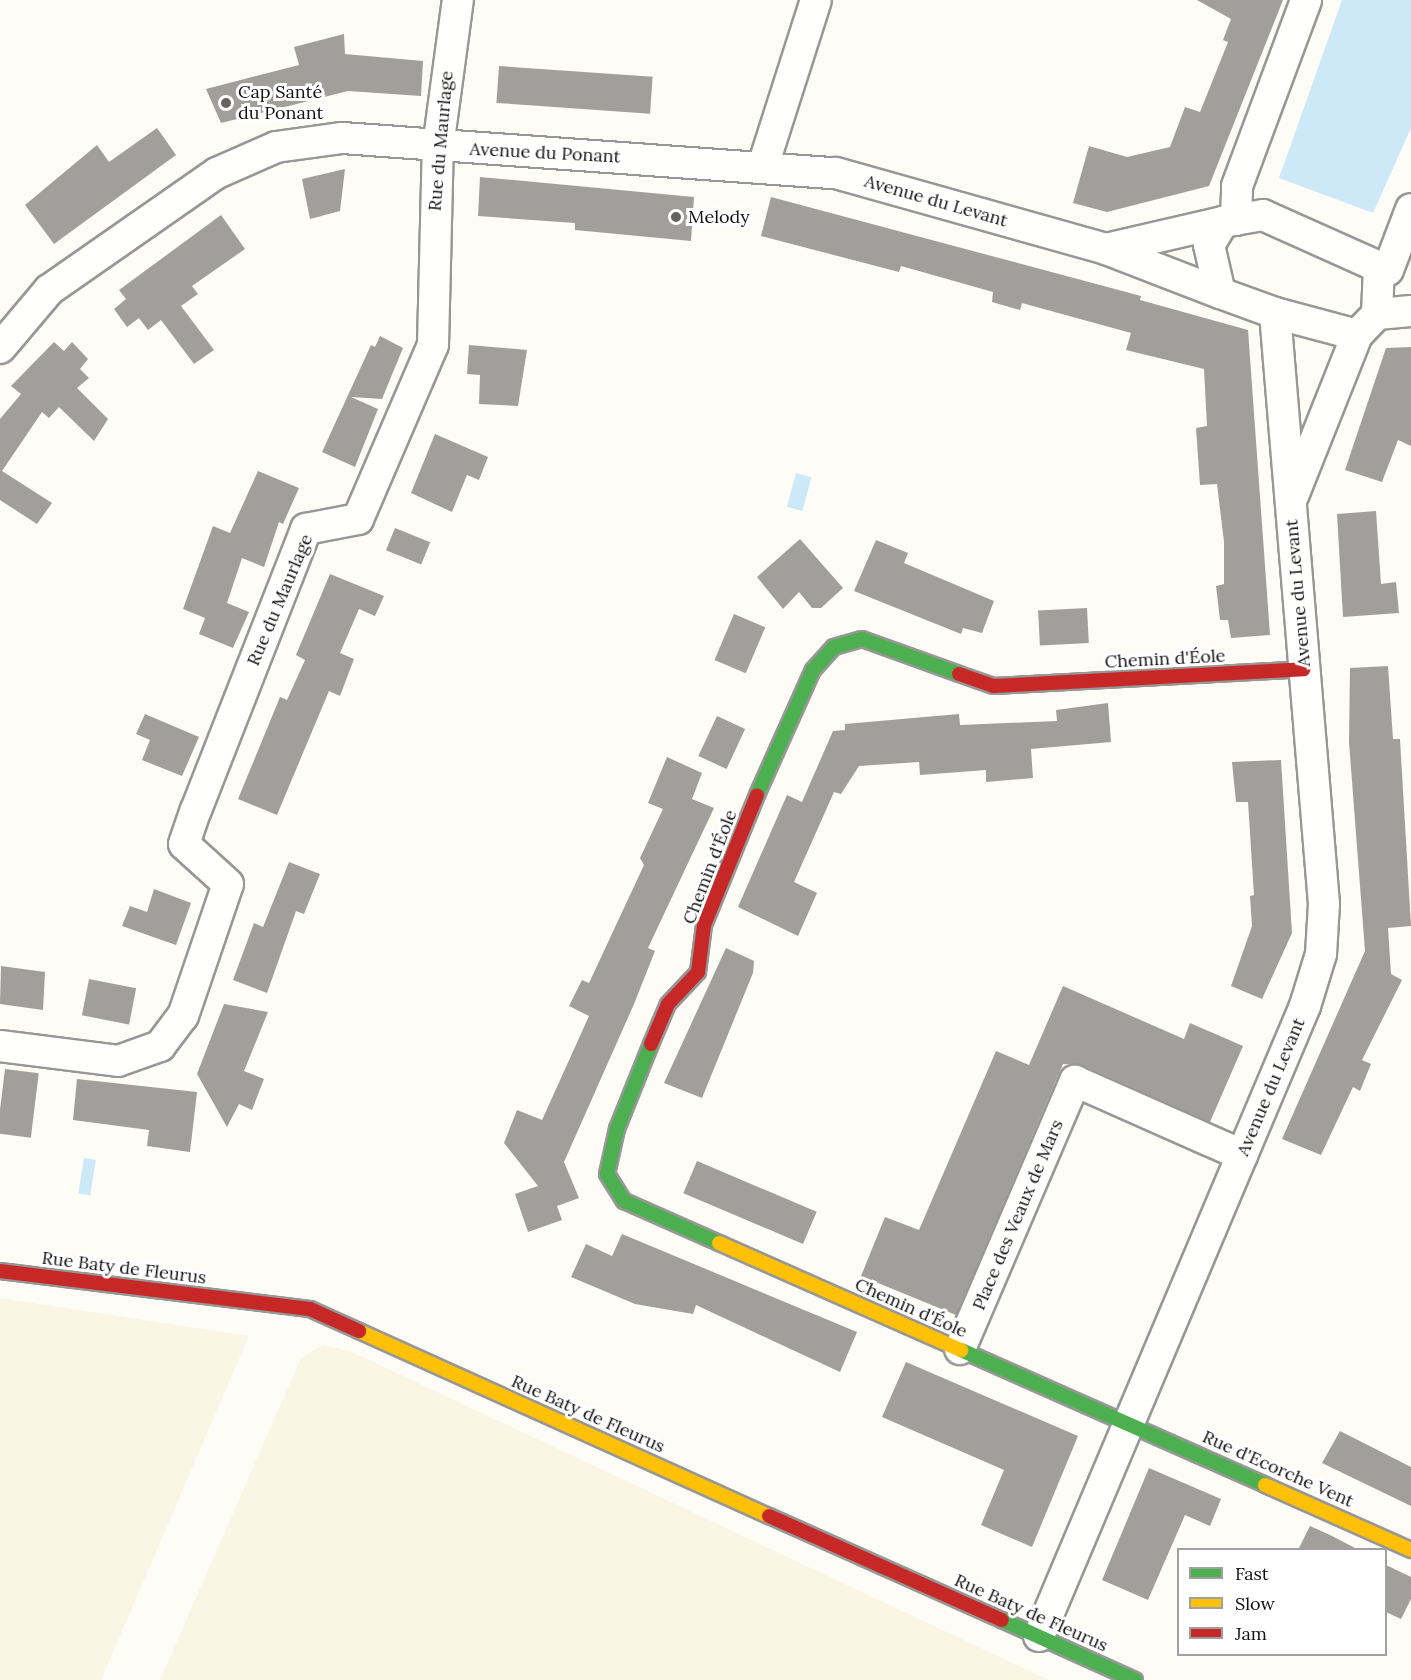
<!DOCTYPE html>
<meta charset="utf-8">
<style>
body{margin:0}
#map{position:relative;width:1411px;height:1680px;overflow:hidden;background:#fdfcf7;font-family:Lora,serif}
div>[style]{position:absolute}
.farmland>*{inset:0;background:#f9f7e4}
.water>*{inset:0;background:#cde8f7;transform-origin:0 0}
.building>*{inset:0;background:#a19f9c;transform-origin:0 0}
.roads{filter:drop-shadow(2px 0 #979795) drop-shadow(-2px 0 #979795) drop-shadow(0 2px #979795) drop-shadow(0 -2px #979795)}
.street>*{height:30px;margin:-15px;padding:0 15px;transform-origin:15px;border-radius:15px;background:#fffffe}
.fast>*{height:14px;margin:-7px;padding:0 7px;transform-origin:7px;border-radius:7px;background:#4caf50}
.slow>*{height:14px;margin:-7px;padding:0 7px;transform-origin:7px;border-radius:7px;background:#ffc107}
.jam>*{height:14px;margin:-7px;padding:0 7px;transform-origin:7px;border-radius:7px;background:#c62828}
.dots>*{width:16px;height:16px;translate:-50% -50%;box-sizing:border-box;border:3px solid #fff;border-radius:50%}
span{translate:-50% -50%;white-space:nowrap;text-align:center;line-height:1.15;-webkit-text-stroke:6px #fff;paint-order:stroke}
.poi-label{font-size:18px;color:#111}
.left{translate:0 -50%;text-align:left}
.street-label{font-size:18px;color:#111}
.legend{position:absolute;left:1177px;top:1548px;width:210px;height:108px;box-sizing:border-box;background:#fff;border:2px solid #a0a0a0;margin:0;padding:8px 10px;list-style:none;font-size:18px;color:#111}
.legend li{display:flex;align-items:center;gap:12px;height:30px}
.legend b{width:30px;border:2px solid #a0a0a0}
</style>
<div id="map">
<div class="farmland">
<div style="clip-path:polygon(0 1298px,249px 1336px,101px 1680px,0 1680px)"></div>
<div style="clip-path:polygon(322px 1345px,350px 1351px,1049px 1680px,160px 1680px,301px 1358px)"></div>
</div>
<div class="water">
<div style="clip-path:polygon(1342px 0,1411px 0,1411px 128px,1373px 213px,1279px 178px)"></div>
<div style="left:796px;top:473px;width:16px;height:35px;rotate:15deg"></div>
<div style="left:84px;top:1158px;width:12px;height:36px;rotate:9deg"></div>
</div>
<div class="building">
<div style="clip-path:polygon(1197px 0,1283px 0,1209px 186px,1107px 212px,1073px 203px,1089px 146px,1127px 157px,1170px 147px,1185px 107px,1200px 112px,1228px 42px,1223px 40px,1231px 19px)"></div>
<div style="clip-path:polygon(344px 34px,345px 54px,423px 61px,421px 96px,348px 91px,221px 123px,206px 89px,299px 65px,294px 47px)"></div>
<div style="left:499px;top:66px;width:154px;height:37px;rotate:4deg"></div>
<div style="clip-path:polygon(157px 128px,176px 155px,54px 244px,25px 205px,97px 145px,109px 162px)"></div>
<div style="clip-path:polygon(345px 169px,340px 211px,310px 219px,302px 179px)"></div>
<div style="clip-path:polygon(480px 177px,694px 197px,691px 241px,575px 230px,575px 223px,478px 216px)"></div>
<div style="clip-path:polygon(771px 197px,1141px 296px,1140px 300px,1248px 330px,1270px 635px,1231px 638px,1228px 620px,1220px 620px,1216px 586px,1224px 584px,1224px 542px,1217px 484px,1200px 485px,1196px 428px,1207px 426px,1204px 369px,1126px 350px,1131px 333px,1022px 303px,1020px 310px,992px 302px,993px 292px,901px 266px,899px 272px,761px 236px)"></div>
<div style="clip-path:polygon(221px 215px,245px 249px,192px 286px,198px 294px,181px 306px,214px 350px,194px 364px,161px 320px,148px 330px,139px 318px,127px 327px,114px 309px,126px 299px,119px 290px)"></div>
<div style="clip-path:polygon(380px 336px,403px 348px,382px 399px,351px 397px,378px 409px,355px 467px,322px 452px,371px 345px,375px 347px)"></div>
<div style="clip-path:polygon(54px 342px,64px 351px,72px 342px,88px 359px,80px 369px,89px 378px,77px 388px,108px 419px,94px 441px,59px 407px,49px 418px,42px 412px,2px 471px,52px 503px,37px 524px,0 500px,0 419px,21px 394px,11px 386px)"></div>
<div style="clip-path:polygon(469px 345px,527px 350px,518px 406px,479px 404px,480px 375px,467px 374px)"></div>
<div style="clip-path:polygon(1411px 347px,1411px 446px,1398px 440px,1382px 482px,1345px 470px,1386px 348px)"></div>
<div style="clip-path:polygon(435px 434px,488px 457px,479px 480px,467px 475px,452px 512px,411px 493px)"></div>
<div style="clip-path:polygon(258px 471px,299px 488px,283px 524px,279px 522px,264px 567px,242px 558px,227px 603px,249px 612px,233px 648px,199px 634px,205px 618px,183px 609px,213px 526px,230px 533px)"></div>
<div style="clip-path:polygon(1376px 511px,1381px 584px,1396px 582px,1399px 613px,1343px 617px,1337px 514px)"></div>
<div style="left:395px;top:528px;width:38px;height:24px;rotate:22deg"></div>
<div style="clip-path:polygon(800px 539px,843px 588px,821px 608px,812px 608px,799px 592px,783px 609px,757px 577px)"></div>
<div style="clip-path:polygon(876px 540px,908px 553px,904px 563px,994px 601px,982px 633px,963px 628px,961px 634px,854px 591px)"></div>
<div style="clip-path:polygon(330px 574px,384px 596px,375px 616px,359px 609px,340px 653px,354px 659px,340px 696px,329px 691px,277px 815px,238px 799px,280px 697px,287px 700px,305px 660px,296px 655px)"></div>
<div style="left:1087px;top:608px;width:35px;height:49px;rotate:87deg"></div>
<div style="left:734px;top:614px;width:34px;height:50px;rotate:23deg"></div>
<div style="clip-path:polygon(1388px 666px,1393px 739px,1400px 739px,1411px 926px,1388px 928px,1391px 974px,1402px 980px,1362px 1060px,1371px 1064px,1360px 1091px,1353px 1087px,1321px 1155px,1282px 1139px,1365px 951px,1349px 742px,1350px 668px)"></div>
<div style="clip-path:polygon(1108px 703px,1111px 742px,1031px 749px,1033px 778px,986px 782px,986px 770px,920px 775px,919px 762px,859px 766px,841px 794px,834px 792px,794px 882px,817px 893px,798px 936px,738px 907px,787px 795px,802px 802px,833px 731px,845px 730px,845px 724px,959px 714px,960px 725px,1057px 721px,1056px 710px)"></div>
<div style="clip-path:polygon(145px 714px,199px 737px,182px 776px,142px 760px,150px 740px,136px 734px)"></div>
<div style="left:717px;top:716px;width:31px;height:44px;rotate:25deg"></div>
<div style="clip-path:polygon(667px 757px,702px 773px,692px 799px,714px 808px,648px 948px,655px 951px,634px 1004px,564px 1162px,579px 1198px,557px 1206px,562px 1220px,528px 1232px,515px 1194px,538px 1186px,504px 1143px,517px 1110px,542px 1120px,589px 1016px,569px 1006px,582px 980px,589px 983px,644px 865px,640px 858px,663px 809px,648px 803px)"></div>
<div style="clip-path:polygon(1281px 760px,1292px 933px,1262px 999px,1231px 986px,1252px 926px,1250px 896px,1254px 895px,1248px 802px,1236px 802px,1232px 762px)"></div>
<div style="clip-path:polygon(289px 862px,320px 874px,304px 914px,296px 911px,267px 993px,233px 980px,254px 923px,263px 927px)"></div>
<div style="clip-path:polygon(154px 889px,191px 903px,176px 945px,122px 926px,130px 906px,147px 912px)"></div>
<div style="clip-path:polygon(726px 948px,754px 961px,753px 973px,702px 1098px,664px 1083px)"></div>
<div style="clip-path:polygon(1px 966px,45px 972px,43px 1010px,0 1004px)"></div>
<div style="left:89px;top:979px;width:48px;height:37px;rotate:11deg"></div>
<div style="clip-path:polygon(1063px 986px,1184px 1039px,1190px 1023px,1243px 1046px,1210px 1122px,1082px 1065px,1063px 1064px,956px 1315px,861px 1276px,885px 1217px,919px 1230px,996px 1051px,1029px 1065px)"></div>
<div style="clip-path:polygon(224px 1004px,268px 1012px,244px 1071px,264px 1079px,252px 1110px,239px 1104px,227px 1127px,197px 1074px)"></div>
<div style="left:5px;top:1069px;width:34px;height:65px;rotate:7deg"></div>
<div style="clip-path:polygon(77px 1079px,197px 1092px,190px 1152px,147px 1146px,149px 1130px,73px 1120px)"></div>
<div style="left:697px;top:1161px;width:130px;height:35px;rotate:23deg"></div>
<div style="clip-path:polygon(622px 1234px,857px 1332px,840px 1372px,696px 1305px,693px 1314px,635px 1304px,571px 1277px,586px 1244px,612px 1256px)"></div>
<div style="clip-path:polygon(906px 1362px,1078px 1436px,1032px 1547px,981px 1525px,1004px 1470px,882px 1417px)"></div>
<div style="clip-path:polygon(1340px 1431px,1411px 1467px,1411px 1506px,1322px 1463px)"></div>
<div style="clip-path:polygon(1149px 1468px,1221px 1499px,1210px 1526px,1185px 1515px,1148px 1600px,1102px 1580px)"></div>
<div style="clip-path:polygon(1310px 1526px,1330px 1535px,1359px 1550px,1298px 1550px)"></div>
<div style="clip-path:polygon(1386px 1565px,1411px 1577px,1411px 1599px,1401px 1619px,1386px 1612px)"></div>
</div>
<div class="roads">
<div class="street">
<div style="left:763px;top:166px;width:174px;rotate:-72.3deg"></div>
<div style="left:1236px;top:220px;width:34px;rotate:-88deg"></div>
<div style="left:1237px;top:186px;width:198px;rotate:-69.6deg"></div>
<div style="left:1106px;top:249px;width:120px;rotate:-13deg"></div>
<div style="left:1388px;top:270px;width:65px;rotate:-69.3deg"></div>
<div style="left:1377px;top:314px;width:34px;rotate:-5deg"></div>
<div style="left:0;top:348px;width:76px;rotate:-49.8deg"></div>
<div style="left:49px;top:290px;width:205px;rotate:-34.9deg"></div>
<div style="left:217px;top:173px;width:64px;rotate:-23.8deg"></div>
<div style="left:276px;top:147px;width:67px;rotate:-7.8deg"></div>
<div style="left:342px;top:138px;width:495px;rotate:4.1deg"></div>
<div style="left:836px;top:173px;width:280px;rotate:15.7deg"></div>
<div style="left:1106px;top:249px;width:122px;rotate:21.1deg"></div>
<div style="left:1220px;top:293px;width:59px;rotate:20deg"></div>
<div style="left:1275px;top:313px;width:85px;rotate:15deg"></div>
<div style="left:1357px;top:335px;width:29px;rotate:-46deg"></div>
<div style="left:1377px;top:314px;width:47px;rotate:-87.6deg"></div>
<div style="left:1379px;top:267px;width:127px;rotate:-155.9deg"></div>
<div style="left:1263px;top:215px;width:41px;rotate:170.1deg"></div>
<div style="left:1223px;top:222px;width:27px;rotate:121deg"></div>
<div style="left:1209px;top:245px;width:49px;rotate:77.1deg"></div>
<div style="left:1293px;top:496px;width:173px;rotate:-68.3deg"></div>
<div style="left:0;top:1046px;width:119px;rotate:7.2deg"></div>
<div style="left:118px;top:1061px;width:45px;rotate:-19.7deg"></div>
<div style="left:160px;top:1046px;width:38px;rotate:-53deg"></div>
<div style="left:183px;top:1016px;width:139px;rotate:-71.2deg"></div>
<div style="left:228px;top:884px;width:59px;rotate:-137.7deg"></div>
<div style="left:184px;top:844px;width:36px;rotate:-71deg"></div>
<div style="left:196px;top:810px;width:302px;rotate:-68.6deg"></div>
<div style="left:306px;top:529px;width:53px;rotate:-10.9deg"></div>
<div style="left:358px;top:519px;width:189px;rotate:-66.7deg"></div>
<div style="left:433px;top:345px;width:198px;rotate:-88.6deg"></div>
<div style="left:438px;top:147px;width:148px;rotate:-82.3deg"></div>
<div style="left:960px;top:1349px;width:292px;rotate:-66.8deg"></div>
<div style="left:1075px;top:1081px;width:183px;rotate:23.9deg"></div>
<div style="left:1039px;top:1636px;width:684px;rotate:-67.11deg"></div>
<div style="left:1305px;top:1006px;width:54px;rotate:-72.9deg"></div>
<div style="left:1321px;top:954px;width:50px;rotate:-86.6deg"></div>
<div style="left:1324px;top:904px;width:593px;rotate:-94.74deg"></div>
</div>
<div class="fast">
<div style="left:757px;top:795px;width:137px;rotate:-65.9deg"></div>
<div style="left:813px;top:670px;width:31px;rotate:-48deg"></div>
<div style="left:834px;top:647px;width:29px;rotate:-16deg"></div>
<div style="left:862px;top:639px;width:103px;rotate:19.8deg"></div>
<div style="left:651px;top:1044px;width:92px;rotate:111.8deg"></div>
<div style="left:617px;top:1129px;width:46px;rotate:102.5deg"></div>
<div style="left:607px;top:1174px;width:32px;rotate:58deg"></div>
<div style="left:624px;top:1201px;width:104px;rotate:23.9deg"></div>
<div style="left:961px;top:1350px;width:333px;rotate:23.9deg"></div>
<div style="left:1002px;top:1620px;width:146px;rotate:24.3deg"></div>
</div>
<div class="slow">
<div style="left:719px;top:1243px;width:265px;rotate:23.9deg"></div>
<div style="left:359px;top:1331px;width:450px;rotate:24.3deg"></div>
<div style="left:1265px;top:1485px;width:160px;rotate:24deg"></div>
</div>
<div class="jam">
<div style="left:959px;top:674px;width:37px;rotate:19deg"></div>
<div style="left:994px;top:686px;width:310px;rotate:-3.1deg"></div>
<div style="left:651px;top:1044px;width:43px;rotate:-67deg"></div>
<div style="left:668px;top:1004px;width:44px;rotate:-46.8deg"></div>
<div style="left:698px;top:972px;width:47px;rotate:-82.7deg"></div>
<div style="left:704px;top:925px;width:140px;rotate:-67.8deg"></div>
<div style="left:0;top:1271px;width:312px;rotate:7deg"></div>
<div style="left:310px;top:1309px;width:54px;rotate:24.2deg"></div>
<div style="left:769px;top:1516px;width:255px;rotate:24.1deg"></div>
</div>
</div>
<div class="dots">
<div style="left:226px;top:103px;background:#646362"></div>
<div style="left:676px;top:217px;background:#646362"></div>
</div>
<div class="poi-label">
<span class="left" style="left:238px;top:103px">Cap Santé<br>du Ponant</span>
<span class="left" style="left:688px;top:217px">Melody</span>
</div>
<div class="street-label">
<span style="left:441px;top:141px;rotate:-85deg">Rue du Maurlage</span>
<span style="left:545px;top:153px;rotate:3deg">Avenue du Ponant</span>
<span style="left:936px;top:201px;rotate:16deg">Avenue du Levant</span>
<span style="left:1298px;top:593px;rotate:-95deg">Avenue du Levant</span>
<span style="left:280px;top:600px;rotate:-67deg">Rue du Maurlage</span>
<span style="left:1165px;top:659px;rotate:-3deg">Chemin d'Éole</span>
<span style="left:710px;top:867px;rotate:-69deg">Chemin d'Éole</span>
<span style="left:1271px;top:1087px;rotate:-67deg">Avenue du Levant</span>
<span style="left:1018px;top:1215px;rotate:-67deg">Place des Veaux de Mars</span>
<span style="left:124px;top:1268px;rotate:7deg">Rue Baty de Fleurus</span>
<span style="left:911px;top:1308px;rotate:24deg">Chemin d'Éole</span>
<span style="left:588px;top:1414px;rotate:24deg">Rue Baty de Fleurus</span>
<span style="left:1278px;top:1469px;rotate:24deg">Rue d'Ecorche Vent</span>
<span style="left:1031px;top:1613px;rotate:24deg">Rue Baty de Fleurus</span>
</div>
<ul class="legend">
<li><b style="height:8px;background:#4caf50"></b>Fast</li>
<li><b style="height:8px;background:#ffc107"></b>Slow</li>
<li><b style="height:8px;background:#c62828"></b>Jam</li>
</ul>
</div>
